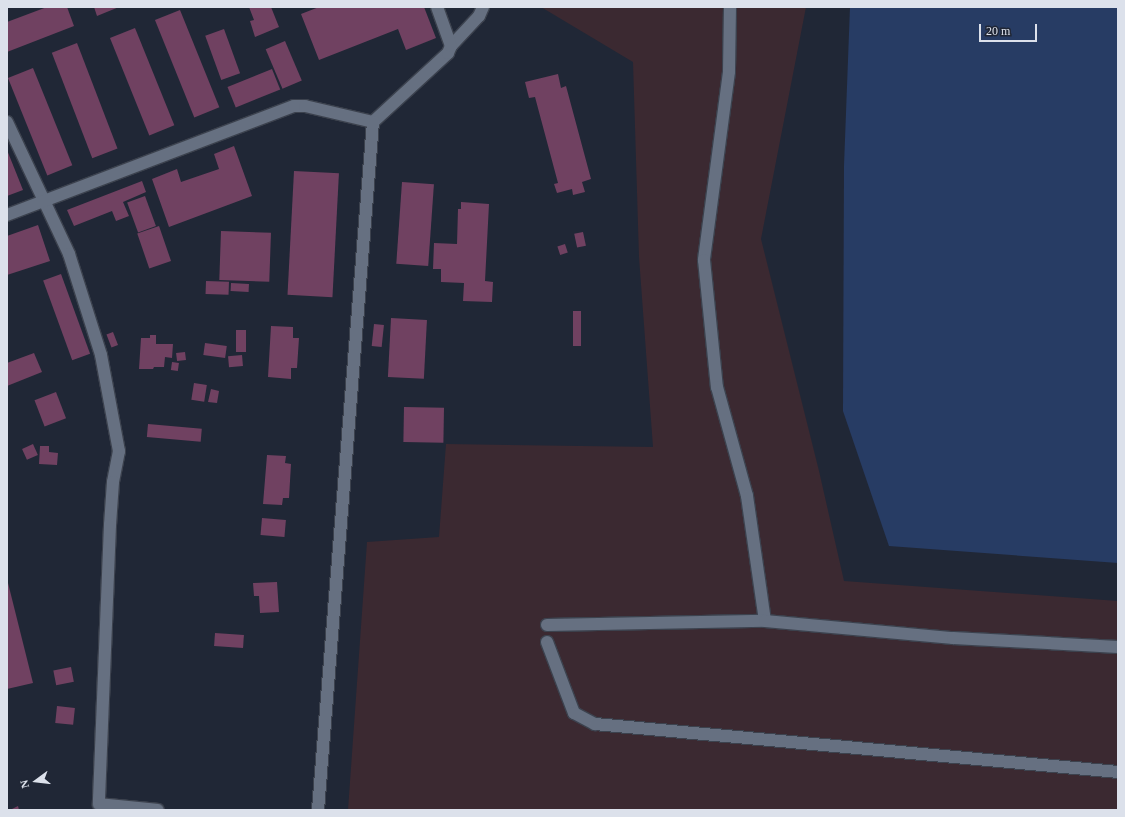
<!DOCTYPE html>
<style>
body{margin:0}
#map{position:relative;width:1125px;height:817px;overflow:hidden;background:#202736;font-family:Georgia,serif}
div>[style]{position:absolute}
.industrial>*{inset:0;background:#3b2931}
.green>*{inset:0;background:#273c64}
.building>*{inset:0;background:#704161;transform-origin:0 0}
.roads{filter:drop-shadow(1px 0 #3c424e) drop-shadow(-1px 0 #3c424e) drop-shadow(0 1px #3c424e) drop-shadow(0 -1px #3c424e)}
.minor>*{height:12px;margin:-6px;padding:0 6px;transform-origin:6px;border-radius:6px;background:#667081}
span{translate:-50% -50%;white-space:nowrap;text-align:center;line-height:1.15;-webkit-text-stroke:3px #202736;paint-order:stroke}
.frame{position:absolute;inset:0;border:8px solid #dce1eb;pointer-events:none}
.north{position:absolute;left:16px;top:761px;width:40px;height:40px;-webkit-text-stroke:3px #202736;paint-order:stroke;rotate:255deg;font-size:11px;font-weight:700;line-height:16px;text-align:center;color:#dce1eb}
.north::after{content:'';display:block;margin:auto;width:14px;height:18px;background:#dce1eb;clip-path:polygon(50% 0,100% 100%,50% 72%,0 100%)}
.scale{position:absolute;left:979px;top:24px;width:58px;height:18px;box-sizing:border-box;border:2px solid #dce1eb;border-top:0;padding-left:5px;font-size:12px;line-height:14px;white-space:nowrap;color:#dce1eb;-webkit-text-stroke:3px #202736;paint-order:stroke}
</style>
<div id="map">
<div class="industrial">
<div style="clip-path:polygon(541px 7px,806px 7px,761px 239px,819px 471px,844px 581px,1118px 601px,1118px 810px,348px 810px,367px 542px,439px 537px,446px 444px,653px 447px,639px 257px,633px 62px)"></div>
</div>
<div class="green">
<div style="clip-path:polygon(850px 7px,1118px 7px,1118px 563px,889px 546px,843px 411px,844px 166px)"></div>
</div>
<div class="building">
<div style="clip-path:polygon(47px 7px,67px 7px,74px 26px,7px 52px,7px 22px)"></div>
<div style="clip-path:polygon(94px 7px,119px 7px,97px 16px)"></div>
<div style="clip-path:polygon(249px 7px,271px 7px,279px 27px,255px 37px,250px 21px,254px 20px)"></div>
<div style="clip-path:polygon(319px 7px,424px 7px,436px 38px,406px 50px,398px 29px,319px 60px,301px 14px)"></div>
<div style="left:180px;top:10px;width:105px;height:27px;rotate:68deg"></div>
<div style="left:135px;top:28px;width:105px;height:27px;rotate:68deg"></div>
<div style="left:224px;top:29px;width:47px;height:20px;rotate:70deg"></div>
<div style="left:285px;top:41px;width:43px;height:21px;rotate:67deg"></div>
<div style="left:77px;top:43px;width:113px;height:27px;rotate:69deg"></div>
<div style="left:33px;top:68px;width:105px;height:27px;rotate:68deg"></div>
<div style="left:272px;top:69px;width:22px;height:48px;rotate:68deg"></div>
<div style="clip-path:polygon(558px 74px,561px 88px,566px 86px,591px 179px,582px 182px,585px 192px,573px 195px,572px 189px,557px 193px,554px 184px,558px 183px,535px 97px,529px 98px,525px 82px)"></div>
<div style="clip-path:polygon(234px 146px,252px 196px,169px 227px,152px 179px,177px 169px,181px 182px,219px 169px,214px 154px)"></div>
<div style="clip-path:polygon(7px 150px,23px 190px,7px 196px)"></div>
<div style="left:294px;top:171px;width:45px;height:124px;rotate:3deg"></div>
<div style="clip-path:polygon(142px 181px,146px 192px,123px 202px,129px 216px,116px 221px,112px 211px,74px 226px,67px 210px)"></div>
<div style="left:402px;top:182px;width:32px;height:82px;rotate:4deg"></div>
<div style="left:145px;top:196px;width:32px;height:19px;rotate:70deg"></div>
<div style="clip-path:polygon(461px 202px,489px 204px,485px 281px,493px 282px,492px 302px,463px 301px,464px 283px,441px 282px,441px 269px,433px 269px,434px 243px,457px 244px,458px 209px,461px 209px)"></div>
<div style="clip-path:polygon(38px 225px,50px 261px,7px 275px,7px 236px)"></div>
<div style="left:159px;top:226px;width:37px;height:23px;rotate:71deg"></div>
<div style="left:221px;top:231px;width:50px;height:49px;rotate:2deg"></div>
<div style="left:583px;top:232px;width:14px;height:9px;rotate:78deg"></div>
<div style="left:565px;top:244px;width:9px;height:8px;rotate:72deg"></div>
<div style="left:61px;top:274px;width:85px;height:19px;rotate:70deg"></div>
<div style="left:206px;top:281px;width:23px;height:13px;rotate:2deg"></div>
<div style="left:231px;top:283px;width:18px;height:8px;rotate:3deg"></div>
<div style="left:573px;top:311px;width:8px;height:35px"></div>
<div style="left:391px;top:318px;width:36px;height:59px;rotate:3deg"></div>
<div style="left:374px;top:324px;width:10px;height:22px;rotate:6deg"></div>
<div style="clip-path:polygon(271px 326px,293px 327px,293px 338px,299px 338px,297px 368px,291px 368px,291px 379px,268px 377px)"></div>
<div style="left:236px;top:330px;width:10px;height:22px"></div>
<div style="left:113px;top:332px;width:14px;height:7px;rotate:69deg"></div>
<div style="clip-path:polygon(150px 335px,156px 335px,156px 344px,173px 344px,172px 358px,165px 357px,164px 367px,154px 367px,153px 369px,139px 369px,141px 338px,150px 338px)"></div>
<div style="left:205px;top:343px;width:22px;height:12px;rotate:8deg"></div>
<div style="left:185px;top:352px;width:8px;height:9px;rotate:83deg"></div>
<div style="clip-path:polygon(34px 353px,42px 372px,7px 386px,7px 363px)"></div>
<div style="left:242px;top:355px;width:11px;height:14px;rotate:85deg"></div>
<div style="left:172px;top:362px;width:7px;height:8px;rotate:8deg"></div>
<div style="left:194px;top:383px;width:13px;height:17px;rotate:9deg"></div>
<div style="clip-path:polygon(211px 389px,219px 391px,217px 403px,208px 402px)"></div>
<div style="left:56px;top:392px;width:28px;height:23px;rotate:69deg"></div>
<div style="left:404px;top:407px;width:40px;height:35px;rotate:1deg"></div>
<div style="left:148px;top:424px;width:54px;height:13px;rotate:5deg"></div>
<div style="left:33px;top:444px;width:12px;height:12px;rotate:66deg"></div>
<div style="clip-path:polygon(40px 446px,49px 446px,49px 452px,58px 453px,57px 465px,39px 464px)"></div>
<div style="clip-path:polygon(267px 455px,286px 456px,285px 463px,291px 464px,289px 498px,283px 498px,282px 505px,263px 504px)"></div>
<div style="left:262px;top:518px;width:24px;height:17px;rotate:5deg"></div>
<div style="clip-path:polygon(7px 579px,33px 683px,7px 689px)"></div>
<div style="clip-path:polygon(277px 582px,279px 612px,260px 613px,259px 596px,254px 596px,253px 583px)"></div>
<div style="left:215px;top:633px;width:29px;height:13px;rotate:4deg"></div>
<div style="left:71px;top:667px;width:15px;height:18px;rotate:79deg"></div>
<div style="left:57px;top:706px;width:18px;height:17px;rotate:6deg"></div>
<div style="clip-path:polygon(18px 806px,19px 810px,10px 810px)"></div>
</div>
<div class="roads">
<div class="minor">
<div style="left:730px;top:7px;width:65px;rotate:90.9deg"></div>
<div style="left:729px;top:72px;width:190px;rotate:97.6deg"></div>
<div style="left:704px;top:260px;width:128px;rotate:84.2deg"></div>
<div style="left:717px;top:387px;width:113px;rotate:74.6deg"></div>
<div style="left:747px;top:496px;width:126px;rotate:81.8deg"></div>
<div style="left:451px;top:46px;width:41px;rotate:-47deg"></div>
<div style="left:479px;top:16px;width:10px;rotate:-66deg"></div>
<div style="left:7px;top:122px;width:146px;rotate:64.8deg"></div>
<div style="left:69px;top:254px;width:106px;rotate:72.4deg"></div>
<div style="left:101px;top:355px;width:98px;rotate:79.4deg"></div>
<div style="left:119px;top:451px;width:32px;rotate:101deg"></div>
<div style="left:113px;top:482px;width:43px;rotate:94deg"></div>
<div style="left:110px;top:525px;width:279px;rotate:92.3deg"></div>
<div style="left:99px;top:804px;width:59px;rotate:5.8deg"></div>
<div style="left:373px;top:122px;width:102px;rotate:-42.6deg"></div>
<div style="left:448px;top:53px;width:8px;rotate:-67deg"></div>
<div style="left:451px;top:46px;width:41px;rotate:-109.7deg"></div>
<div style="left:7px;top:215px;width:307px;rotate:-20.8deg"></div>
<div style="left:294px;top:106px;width:11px"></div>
<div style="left:305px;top:106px;width:70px;rotate:13.2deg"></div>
<div style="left:373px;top:122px;width:690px;rotate:94.57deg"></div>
<div style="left:547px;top:625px;width:218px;rotate:-1.1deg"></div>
<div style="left:765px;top:621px;width:189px;rotate:5.2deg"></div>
<div style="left:953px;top:638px;width:165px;rotate:3.1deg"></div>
<div style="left:547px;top:642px;width:76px;rotate:69.2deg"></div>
<div style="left:574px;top:713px;width:24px;rotate:28deg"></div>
<div style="left:595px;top:724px;width:525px;rotate:5.24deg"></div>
</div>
</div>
<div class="frame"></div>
<div class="north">N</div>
<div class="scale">20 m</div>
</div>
